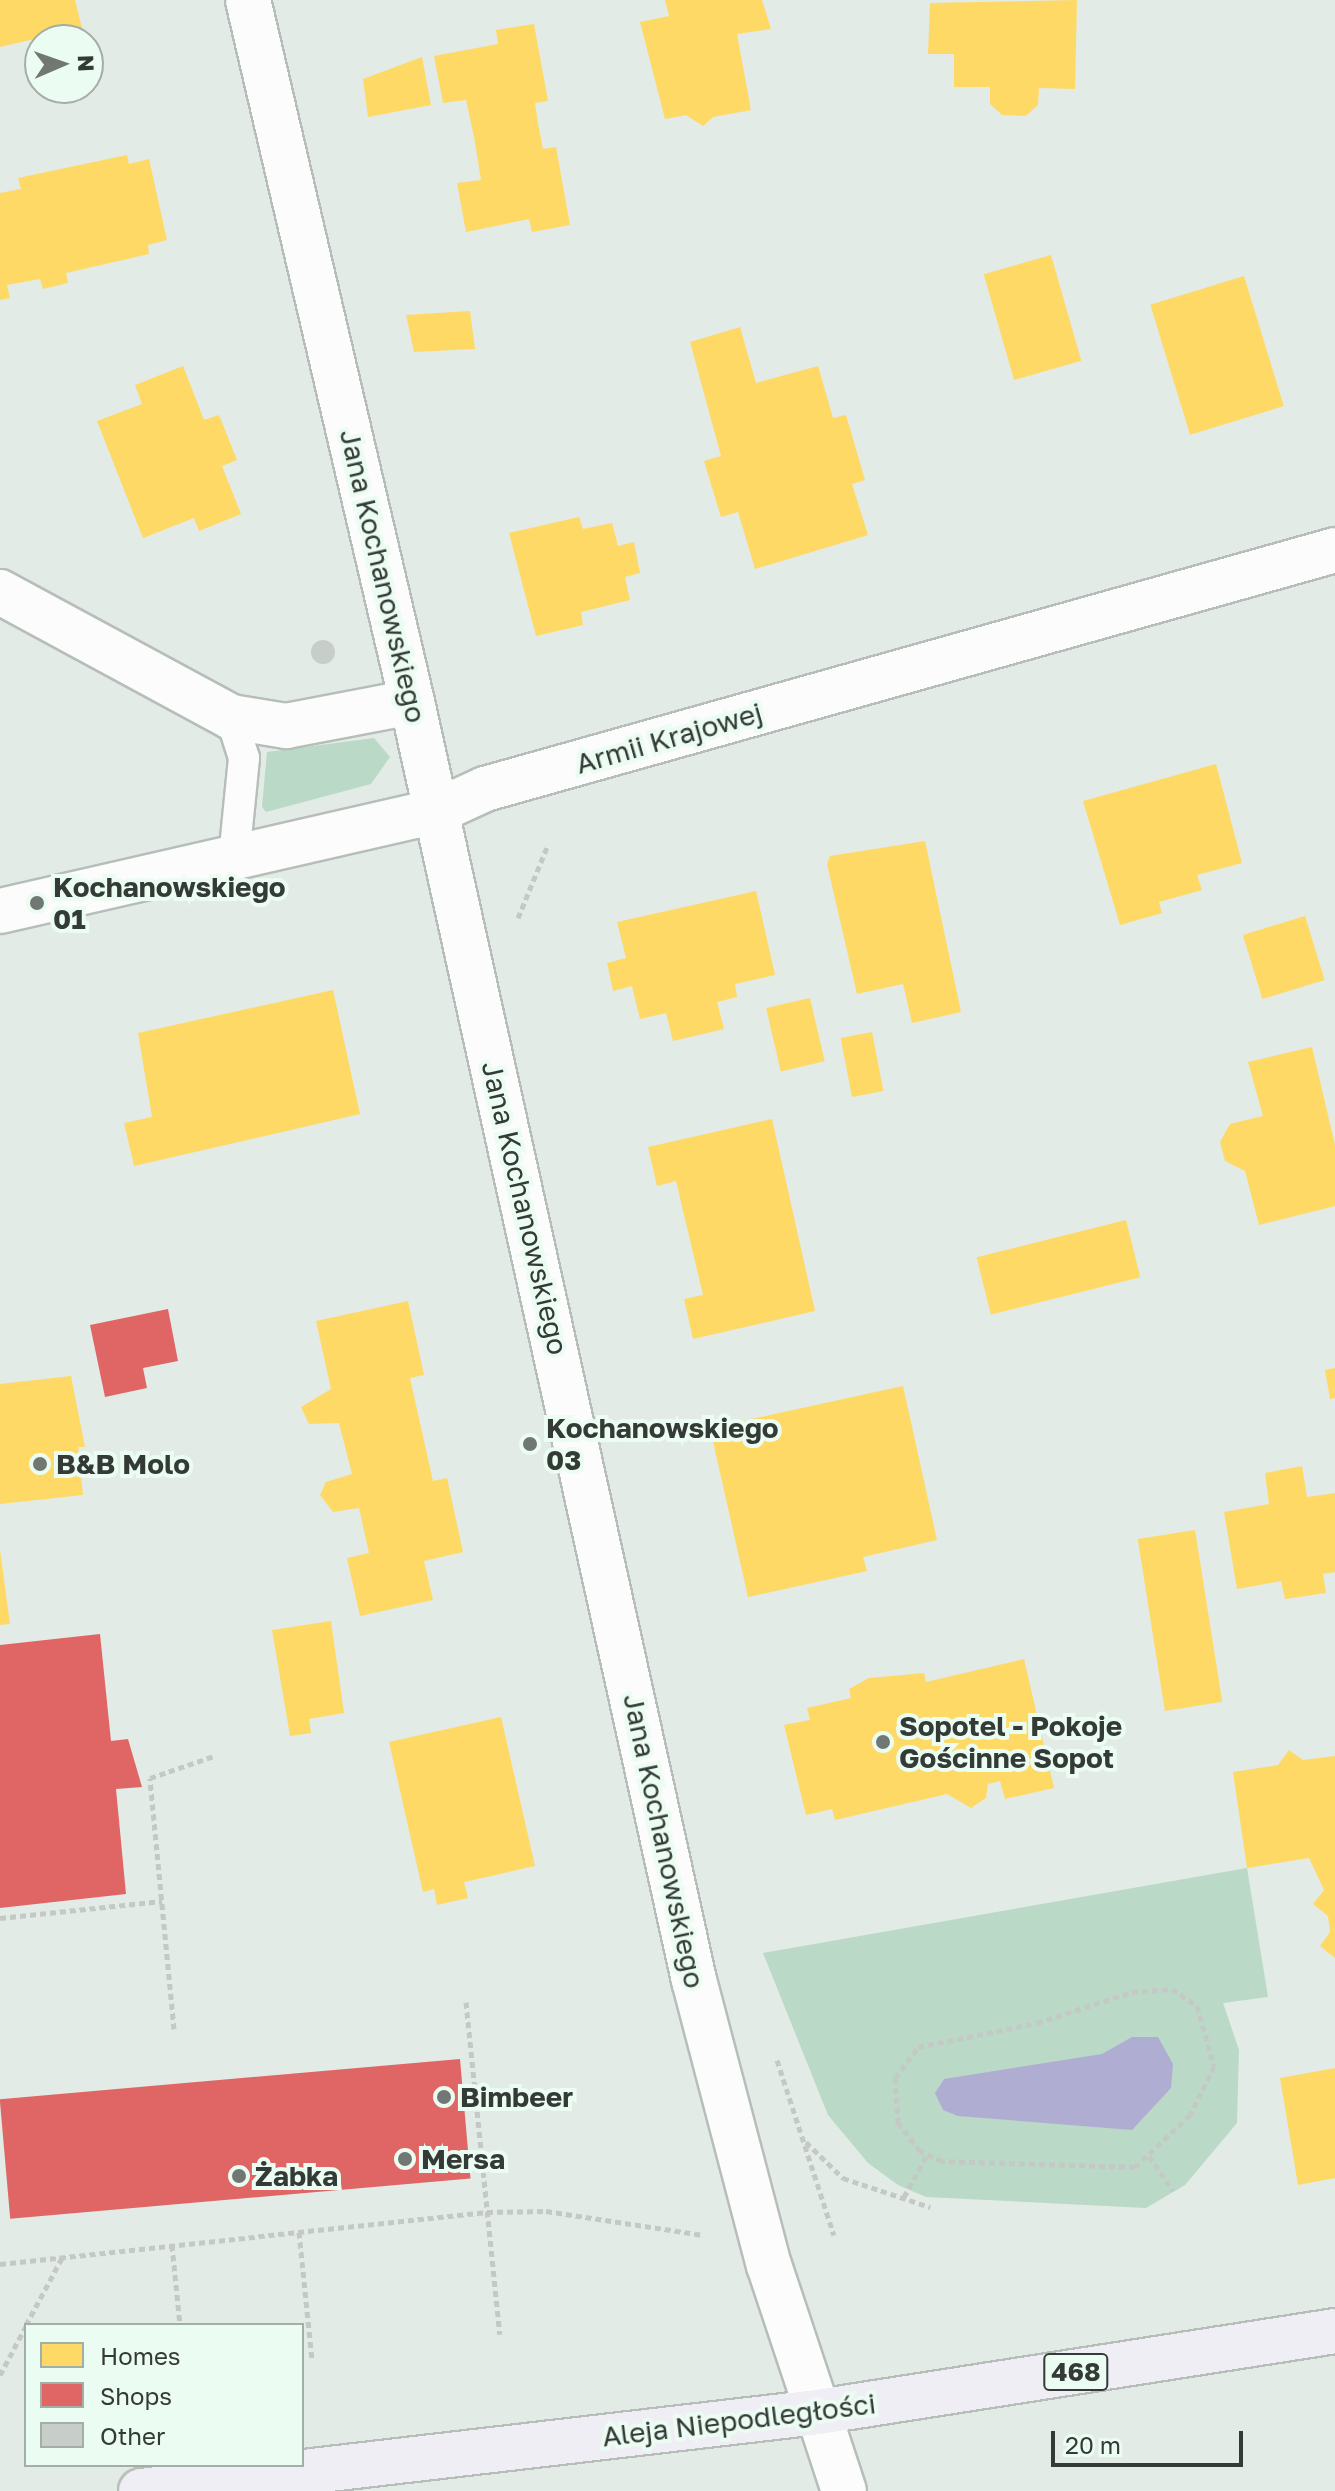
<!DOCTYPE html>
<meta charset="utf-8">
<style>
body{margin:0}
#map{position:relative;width:1335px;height:2491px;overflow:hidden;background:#e2ebe6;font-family:"Golos Text",sans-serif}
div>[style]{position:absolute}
.green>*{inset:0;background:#bad9c7}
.water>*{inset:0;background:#b0add2}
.homes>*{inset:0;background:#ffd966;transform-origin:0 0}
.shops>*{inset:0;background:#e06666;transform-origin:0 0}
.building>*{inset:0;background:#c7ceca}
.round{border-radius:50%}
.path>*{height:5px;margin-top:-2.5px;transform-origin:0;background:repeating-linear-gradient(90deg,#c4c9c6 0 6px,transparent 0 10px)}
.roads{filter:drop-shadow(2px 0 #b7beb9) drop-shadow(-2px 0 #b7beb9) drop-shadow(0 2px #b7beb9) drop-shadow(0 -2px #b7beb9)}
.service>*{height:30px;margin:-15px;padding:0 15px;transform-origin:15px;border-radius:15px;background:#fbfcfb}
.minor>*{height:44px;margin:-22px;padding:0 22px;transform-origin:22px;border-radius:22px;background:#fbfcfb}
.tertiary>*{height:44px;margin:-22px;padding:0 22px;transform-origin:22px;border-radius:22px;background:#fbfcfb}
.primary>*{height:44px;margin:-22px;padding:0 22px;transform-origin:22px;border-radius:22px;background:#efeef4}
.dots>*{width:22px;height:22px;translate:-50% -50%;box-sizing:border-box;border:4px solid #ebfcf2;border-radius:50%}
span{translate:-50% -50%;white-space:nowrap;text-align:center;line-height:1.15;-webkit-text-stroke:8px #ebfcf2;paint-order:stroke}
.shield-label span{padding:2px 6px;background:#ebfcf2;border:2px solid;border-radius:6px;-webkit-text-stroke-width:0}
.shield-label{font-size:26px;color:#343a36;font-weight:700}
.street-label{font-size:28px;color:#343a36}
.poi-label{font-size:28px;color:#343a36;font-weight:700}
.left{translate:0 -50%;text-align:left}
.legend{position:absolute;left:24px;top:2323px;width:280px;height:144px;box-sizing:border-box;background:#ebfcf2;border:2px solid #a2aea7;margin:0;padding:10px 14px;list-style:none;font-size:24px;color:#343a36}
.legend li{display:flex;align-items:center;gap:16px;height:40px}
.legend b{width:40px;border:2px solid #a2aea7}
.north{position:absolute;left:24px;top:24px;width:80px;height:80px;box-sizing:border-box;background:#ebfcf2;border:2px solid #a2aea7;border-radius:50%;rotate:88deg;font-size:22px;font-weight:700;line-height:32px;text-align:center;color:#343a36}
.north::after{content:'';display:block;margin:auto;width:28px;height:36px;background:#717874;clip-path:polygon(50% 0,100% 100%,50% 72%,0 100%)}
.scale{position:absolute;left:1051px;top:2431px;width:192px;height:36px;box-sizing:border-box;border:4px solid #343a36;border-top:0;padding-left:10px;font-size:24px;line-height:28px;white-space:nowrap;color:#343a36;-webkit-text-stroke:6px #ebfcf2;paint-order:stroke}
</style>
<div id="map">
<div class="green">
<div style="clip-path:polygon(374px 738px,390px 757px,371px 784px,266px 812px,262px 807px,267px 752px)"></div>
<div style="clip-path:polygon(1247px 1868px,1268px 1997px,1223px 2003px,1239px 2050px,1237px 2123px,1185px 2185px,1146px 2208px,926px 2197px,898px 2185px,868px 2163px,828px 2115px,763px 1953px)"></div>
</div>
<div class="water">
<div style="clip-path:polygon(1132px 2037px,1158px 2037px,1173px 2064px,1171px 2088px,1132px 2130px,958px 2116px,943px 2110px,935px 2093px,944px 2079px,1102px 2054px)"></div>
</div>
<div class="homes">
<div style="clip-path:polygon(0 0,75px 0,82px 28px,0 47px)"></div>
<div style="clip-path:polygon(665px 0,762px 0,771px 29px,737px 34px,751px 110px,713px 117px,703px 126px,686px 115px,665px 119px,640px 22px,669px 16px)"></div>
<div style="clip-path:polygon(1077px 0,1075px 89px,1039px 88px,1038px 105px,1026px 116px,1002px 115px,990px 104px,990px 87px,954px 87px,954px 54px,928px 54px,930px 3px)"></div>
<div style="clip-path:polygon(534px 24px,548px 101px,535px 103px,538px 124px,543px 149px,556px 147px,570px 225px,532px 232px,529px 219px,466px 232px,457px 183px,481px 180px,474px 137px,466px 100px,443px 103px,434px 56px,498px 44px,496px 30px)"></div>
<div style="clip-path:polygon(422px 57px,431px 105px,368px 117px,363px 79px)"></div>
<div style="clip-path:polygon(127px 155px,129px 164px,149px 159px,167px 240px,148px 245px,149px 254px,66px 273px,68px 283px,43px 289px,40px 279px,7px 285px,10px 298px,0 300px,0 193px,21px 189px,18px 178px)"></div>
<div style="left:1051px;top:255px;width:110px;height:70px;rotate:74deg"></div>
<div style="left:1244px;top:276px;width:136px;height:98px;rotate:73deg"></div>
<div style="clip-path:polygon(470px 311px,475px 349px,414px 352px,406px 315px)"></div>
<div style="clip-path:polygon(740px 327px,756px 383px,818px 366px,833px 418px,846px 415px,865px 480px,852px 484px,868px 535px,755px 569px,738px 512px,721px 517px,704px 461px,721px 456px,690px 342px)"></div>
<div style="clip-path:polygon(183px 366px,204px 420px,219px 415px,237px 460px,222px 466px,241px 514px,199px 531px,194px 518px,143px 538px,97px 421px,142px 404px,135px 385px)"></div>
<div style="clip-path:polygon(579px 517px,583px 529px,612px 523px,618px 546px,634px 542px,640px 573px,625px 577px,630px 600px,581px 612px,583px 625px,536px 636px,509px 533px)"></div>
<div style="clip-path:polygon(1216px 764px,1242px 863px,1197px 875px,1202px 890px,1159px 902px,1162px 913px,1120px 925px,1083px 801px)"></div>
<div style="clip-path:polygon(925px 841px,961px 1012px,912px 1023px,903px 984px,857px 994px,827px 864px,830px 856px)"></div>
<div style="clip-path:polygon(756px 891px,775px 975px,735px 984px,737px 997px,717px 1002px,724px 1029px,673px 1041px,666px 1013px,640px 1019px,632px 986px,613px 991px,607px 963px,626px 958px,617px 922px)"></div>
<div style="left:1305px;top:916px;width:67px;height:65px;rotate:73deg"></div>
<div style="clip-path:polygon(333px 990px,360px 1114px,134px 1166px,124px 1123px,152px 1117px,138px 1033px)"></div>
<div style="left:810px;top:998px;width:65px;height:45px;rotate:77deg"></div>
<div style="left:872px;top:1032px;width:60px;height:32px;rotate:79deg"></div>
<div style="clip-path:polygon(1312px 1047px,1335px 1145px,1335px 1206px,1259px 1225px,1245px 1171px,1225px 1161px,1220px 1142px,1230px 1124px,1263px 1116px,1248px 1062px)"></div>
<div style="clip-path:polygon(772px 1119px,815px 1311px,693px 1339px,684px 1299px,703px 1295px,676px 1181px,657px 1186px,648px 1147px)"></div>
<div style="left:1126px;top:1220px;width:59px;height:154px;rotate:76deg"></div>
<div style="clip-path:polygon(408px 1301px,424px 1375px,410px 1378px,433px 1481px,447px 1478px,463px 1552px,424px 1561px,433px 1600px,360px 1616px,347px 1558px,369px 1553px,359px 1508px,333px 1512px,320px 1495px,326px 1482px,352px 1474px,339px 1423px,309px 1424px,301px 1407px,331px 1389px,316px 1321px)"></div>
<div style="clip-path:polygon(1335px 1368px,1335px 1398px,1330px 1399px,1325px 1370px)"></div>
<div style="clip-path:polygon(71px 1376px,85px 1447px,78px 1447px,83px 1495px,0 1504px,0 1384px)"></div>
<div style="clip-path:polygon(903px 1386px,937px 1540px,863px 1557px,867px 1571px,748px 1597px,710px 1428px)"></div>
<div style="clip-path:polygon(1302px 1466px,1307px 1497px,1335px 1493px,1335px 1572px,1323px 1574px,1326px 1593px,1285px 1599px,1281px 1581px,1237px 1589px,1224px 1512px,1269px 1504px,1265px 1473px)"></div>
<div style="left:1195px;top:1530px;width:174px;height:58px;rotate:81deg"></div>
<div style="clip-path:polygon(0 1550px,10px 1624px,0 1625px)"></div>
<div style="clip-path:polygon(331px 1621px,344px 1713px,309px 1719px,311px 1733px,290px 1736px,272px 1630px)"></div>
<div style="clip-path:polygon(1024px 1659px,1054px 1788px,1005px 1799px,1000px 1781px,988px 1784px,986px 1798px,971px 1808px,947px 1794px,835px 1820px,832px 1809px,806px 1815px,784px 1725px,810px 1720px,807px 1708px,851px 1698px,849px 1689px,869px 1678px,924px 1673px,926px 1682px)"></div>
<div style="clip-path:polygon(501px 1717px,535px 1866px,464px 1882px,468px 1898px,437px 1905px,434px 1889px,423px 1892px,389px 1742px)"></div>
<div style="clip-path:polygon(1289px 1750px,1303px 1760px,1335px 1756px,1335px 1958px,1320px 1946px,1330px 1932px,1328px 1916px,1313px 1904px,1324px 1890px,1309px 1858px,1247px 1868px,1233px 1772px,1278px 1765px)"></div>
<div style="clip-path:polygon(1335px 2068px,1335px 2178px,1298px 2185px,1280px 2078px)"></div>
</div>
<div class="shops">
<div style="clip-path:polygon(168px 1309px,178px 1361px,143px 1368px,147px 1388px,105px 1397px,90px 1325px)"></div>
<div style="clip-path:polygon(100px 1634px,111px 1741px,128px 1739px,142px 1787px,116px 1789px,126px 1894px,0 1908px,0 1645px)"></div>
<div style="left:460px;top:2059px;width:120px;height:462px;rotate:85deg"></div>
</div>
<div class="building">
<div class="round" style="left:311px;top:640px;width:24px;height:24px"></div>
</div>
<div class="path">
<div style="left:518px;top:918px;width:79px;rotate:-67.7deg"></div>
<div style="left:0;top:1918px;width:163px;rotate:-6deg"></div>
<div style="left:1172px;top:1989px;width:30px;rotate:34deg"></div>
<div style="left:1197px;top:2006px;width:62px;rotate:74.2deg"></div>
<div style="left:1214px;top:2066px;width:55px;rotate:116.1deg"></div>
<div style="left:1190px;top:2115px;width:76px;rotate:136.6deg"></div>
<div style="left:1135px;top:2167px;width:193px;rotate:-178.2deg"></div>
<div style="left:942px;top:2161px;width:24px;rotate:-156deg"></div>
<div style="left:920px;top:2151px;width:36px;rotate:-128deg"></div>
<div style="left:898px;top:2123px;width:45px;rotate:-93.8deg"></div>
<div style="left:895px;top:2078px;width:39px;rotate:-53deg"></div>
<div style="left:918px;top:2047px;width:121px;rotate:-11.4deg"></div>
<div style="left:1037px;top:2023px;width:100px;rotate:-18.1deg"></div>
<div style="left:1132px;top:1992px;width:40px;rotate:-4.3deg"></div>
<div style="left:466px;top:2002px;width:334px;rotate:84.2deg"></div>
<div style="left:174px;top:2029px;width:252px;rotate:-95.5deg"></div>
<div style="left:150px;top:1778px;width:68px;rotate:-19deg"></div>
<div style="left:777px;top:2060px;width:184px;rotate:72deg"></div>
<div style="left:806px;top:2142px;width:52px;rotate:44.2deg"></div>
<div style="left:843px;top:2178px;width:92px;rotate:18.4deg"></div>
<div style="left:1149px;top:2156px;width:42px;rotate:55.6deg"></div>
<div style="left:904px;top:2197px;width:48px;rotate:-61.3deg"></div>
<div style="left:299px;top:2232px;width:129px;rotate:84.2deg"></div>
<div style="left:172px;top:2245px;width:80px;rotate:84.3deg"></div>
<div style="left:0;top:2264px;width:490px;rotate:-6.1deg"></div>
<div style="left:487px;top:2212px;width:59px;rotate:-1deg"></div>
<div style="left:546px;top:2211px;width:159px;rotate:8.7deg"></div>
<div style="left:26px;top:2325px;width:76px;rotate:-61.8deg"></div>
<div style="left:0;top:2375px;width:55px;rotate:-62deg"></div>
</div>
<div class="roads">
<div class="service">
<div style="left:231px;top:717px;width:43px;rotate:72.4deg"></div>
<div style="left:244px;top:758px;width:100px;rotate:95.7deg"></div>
</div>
<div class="minor">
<div style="left:248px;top:0;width:721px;rotate:76.85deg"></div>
<div style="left:412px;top:702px;width:1309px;rotate:77.56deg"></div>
<div style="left:694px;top:1980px;width:295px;rotate:75.3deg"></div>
<div style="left:769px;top:2265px;width:155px;rotate:71.6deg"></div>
<div style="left:0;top:592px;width:263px;rotate:28.4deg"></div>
<div style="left:231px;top:717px;width:56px;rotate:9.3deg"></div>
<div style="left:286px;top:726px;width:128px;rotate:-10.8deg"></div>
</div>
<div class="tertiary">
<div style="left:0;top:911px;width:448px;rotate:-12.9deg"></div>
<div style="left:437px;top:811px;width:53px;rotate:-24.6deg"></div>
<div style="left:485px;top:789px;width:883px;rotate:-15.7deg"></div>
<div style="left:818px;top:2412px;width:83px;rotate:71.8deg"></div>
</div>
<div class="primary">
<div style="left:141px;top:2491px;width:682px;rotate:-6.66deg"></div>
<div style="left:818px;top:2412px;width:523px;rotate:-8.9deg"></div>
</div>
</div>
<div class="dots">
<div style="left:37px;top:903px;background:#717874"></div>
<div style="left:530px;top:1444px;background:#717874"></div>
<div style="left:40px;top:1464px;background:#717874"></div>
<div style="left:883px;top:1742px;background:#717874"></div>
<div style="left:444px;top:2097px;background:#717874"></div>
<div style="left:405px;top:2159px;background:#717874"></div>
<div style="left:239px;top:2176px;background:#717874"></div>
</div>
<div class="shield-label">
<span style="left:1076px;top:2372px">468</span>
</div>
<div class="street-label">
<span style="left:383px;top:576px;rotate:77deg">Jana Kochanowskiego</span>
<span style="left:669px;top:738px;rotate:-16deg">Armii Krajowej</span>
<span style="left:525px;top:1208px;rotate:77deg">Jana Kochanowskiego</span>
<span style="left:664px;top:1841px;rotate:78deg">Jana Kochanowskiego</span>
<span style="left:739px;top:2420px;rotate:-7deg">Aleja Niepodległości</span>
</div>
<div class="poi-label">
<span class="left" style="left:53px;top:903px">Kochanowskiego<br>01</span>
<span class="left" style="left:546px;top:1444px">Kochanowskiego<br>03</span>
<span class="left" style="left:56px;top:1464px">B&amp;B Molo</span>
<span class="left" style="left:899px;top:1742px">Sopotel - Pokoje<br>Gościnne Sopot</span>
<span class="left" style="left:460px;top:2097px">Bimbeer</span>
<span class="left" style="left:421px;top:2159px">Mersa</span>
<span class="left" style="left:255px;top:2176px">Żabka</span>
</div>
<ul class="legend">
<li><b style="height:22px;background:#ffd966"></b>Homes</li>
<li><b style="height:22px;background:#e06666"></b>Shops</li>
<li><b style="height:22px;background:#c7ceca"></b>Other</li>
</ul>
<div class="north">N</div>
<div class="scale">20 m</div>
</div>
